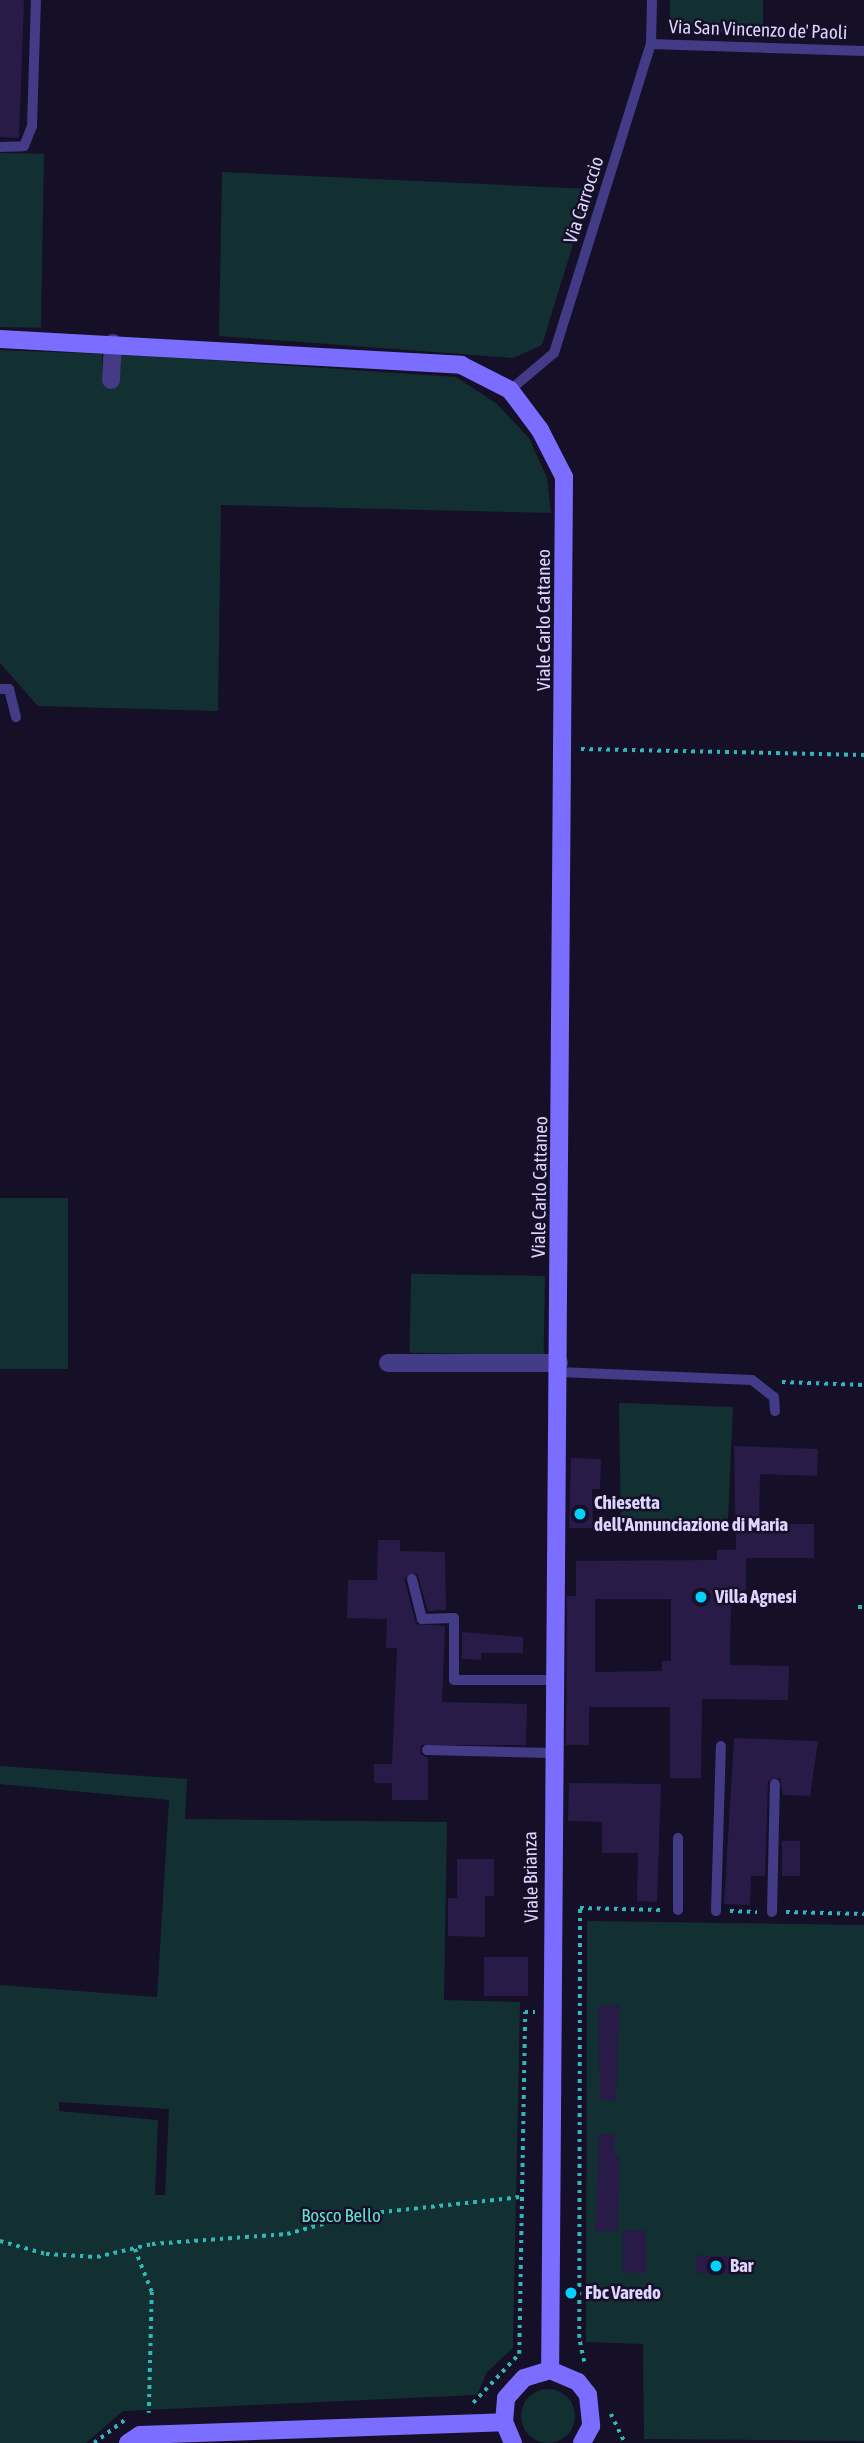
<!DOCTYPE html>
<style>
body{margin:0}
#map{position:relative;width:864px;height:2443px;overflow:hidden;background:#150f27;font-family:"Asap Condensed",sans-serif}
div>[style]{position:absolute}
.green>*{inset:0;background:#123031;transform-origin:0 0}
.round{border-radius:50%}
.building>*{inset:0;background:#281b48;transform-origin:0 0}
.path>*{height:3.5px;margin-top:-1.75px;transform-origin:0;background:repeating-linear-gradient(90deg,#30b7b9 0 3.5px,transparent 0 8.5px)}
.lane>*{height:10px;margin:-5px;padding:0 5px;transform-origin:5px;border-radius:5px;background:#433b86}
.street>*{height:18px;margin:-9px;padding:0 9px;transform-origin:9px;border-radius:9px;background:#433b86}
.secondary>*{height:18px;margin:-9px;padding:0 9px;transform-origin:9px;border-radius:9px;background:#7b6dff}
.dots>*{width:19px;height:19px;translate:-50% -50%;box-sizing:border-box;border:4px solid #150f27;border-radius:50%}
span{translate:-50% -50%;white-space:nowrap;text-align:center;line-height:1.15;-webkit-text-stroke:5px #150f27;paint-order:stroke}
.street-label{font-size:19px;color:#ddd5ff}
.poi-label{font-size:19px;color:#ddd5ff;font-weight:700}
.left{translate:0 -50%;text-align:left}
.park-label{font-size:19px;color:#60e0ca}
</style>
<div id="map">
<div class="green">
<div style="left:670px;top:0;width:93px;height:32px"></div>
<div style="left:0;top:153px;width:44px;height:174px;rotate:1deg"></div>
<div style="clip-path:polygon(222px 172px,590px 189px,542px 345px,513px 358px,219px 336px)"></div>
<div style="clip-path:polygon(0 350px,102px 354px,102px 380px,120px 380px,121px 354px,456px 377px,497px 404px,529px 438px,547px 478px,551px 513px,221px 505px,218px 711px,38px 706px,0 663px)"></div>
<div style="left:0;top:1198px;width:68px;height:171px"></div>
<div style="left:545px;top:1276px;width:79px;height:134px;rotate:91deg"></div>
<div style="clip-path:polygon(619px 1403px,733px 1407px,728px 1519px,715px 1533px,621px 1532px)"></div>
<div style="clip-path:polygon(evenodd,0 1766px,187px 1779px,185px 1819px,447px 1822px,444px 2000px,520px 2002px,513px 2348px,487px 2372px,477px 2395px,123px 2411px,86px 2443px,0 2443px,0 1985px,157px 1997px,169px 1800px,0 1784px,0 1766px,59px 2102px,169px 2109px,165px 2195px,155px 2195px,158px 2120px,59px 2111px,59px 2102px)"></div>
<div style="clip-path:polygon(587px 1921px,864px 1925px,864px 2441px,644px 2439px,643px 2344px,586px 2342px)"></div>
<div class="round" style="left:521px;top:2389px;width:54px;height:54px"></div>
</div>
<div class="building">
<div style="clip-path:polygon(0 0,24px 0,19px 138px,0 137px)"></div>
<div style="clip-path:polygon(evenodd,734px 1446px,818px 1449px,817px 1476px,760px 1474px,759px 1524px,814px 1524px,814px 1558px,746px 1558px,746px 1594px,731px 1594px,730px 1665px,789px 1666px,788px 1700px,702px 1699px,701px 1778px,670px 1778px,670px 1707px,589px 1707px,589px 1745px,566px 1745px,567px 1596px,576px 1596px,576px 1561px,717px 1560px,717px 1550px,736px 1550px,734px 1446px,595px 1599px,671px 1599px,671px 1661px,662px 1661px,662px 1671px,595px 1672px,595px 1599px)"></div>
<div style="clip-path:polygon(571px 1458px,601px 1459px,600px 1489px,592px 1489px,593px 1528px,569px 1528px)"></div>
<div style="clip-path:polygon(378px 1540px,400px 1540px,400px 1551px,445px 1552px,446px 1610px,428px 1611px,417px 1573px,404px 1578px,416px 1624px,445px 1626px,442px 1702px,527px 1704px,526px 1745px,421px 1745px,420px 1754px,428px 1758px,428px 1800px,392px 1800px,392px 1783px,374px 1783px,374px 1764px,392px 1764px,397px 1648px,386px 1648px,387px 1619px,347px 1618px,348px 1580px,377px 1580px)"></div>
<div style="clip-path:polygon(462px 1632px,523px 1637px,523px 1653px,481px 1653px,481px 1660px,462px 1659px)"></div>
<div style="clip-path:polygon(734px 1738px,818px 1741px,810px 1796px,783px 1795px,780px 1778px,768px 1781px,765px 1876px,751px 1876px,750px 1905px,724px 1904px)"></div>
<div style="clip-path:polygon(569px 1783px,661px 1784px,657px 1902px,637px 1901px,638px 1853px,602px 1853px,602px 1822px,568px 1821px)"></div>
<div style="left:782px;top:1841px;width:18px;height:35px"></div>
<div style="clip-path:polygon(457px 1859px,494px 1859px,494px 1896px,485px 1896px,485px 1937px,448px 1936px,448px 1898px,457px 1898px)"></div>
<div style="left:484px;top:1957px;width:44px;height:39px"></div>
<div style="clip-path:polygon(598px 2005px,620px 2005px,616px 2101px,600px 2100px)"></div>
<div style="clip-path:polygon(599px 2134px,615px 2134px,615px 2157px,620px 2157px,618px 2231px,595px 2231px)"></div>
<div style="left:623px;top:2230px;width:23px;height:43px"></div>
<div style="left:696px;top:2255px;width:34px;height:18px;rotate:2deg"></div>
</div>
<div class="path">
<div style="left:581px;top:749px;width:283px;rotate:1.2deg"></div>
<div style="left:782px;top:1382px;width:82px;rotate:2.1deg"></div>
<div style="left:858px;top:1607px;width:6px"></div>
<div style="left:730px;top:1911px;width:27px;rotate:2deg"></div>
<div style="left:786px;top:1912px;width:78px;rotate:1.5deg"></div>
<div style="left:0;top:2241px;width:48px;rotate:15.8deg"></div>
<div style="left:46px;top:2254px;width:51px;rotate:3.4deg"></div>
<div style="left:97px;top:2257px;width:57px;rotate:-13.3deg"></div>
<div style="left:152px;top:2244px;width:135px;rotate:-4.2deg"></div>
<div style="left:287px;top:2234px;width:71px;rotate:-15.6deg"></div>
<div style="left:355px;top:2215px;width:168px;rotate:-6.2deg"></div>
<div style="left:135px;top:2249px;width:46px;rotate:68.4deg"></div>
<div style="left:152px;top:2292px;width:121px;rotate:91.4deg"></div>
<div style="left:584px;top:2362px;width:25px;rotate:-102deg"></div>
<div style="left:579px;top:2338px;width:430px;rotate:-89.9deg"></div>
<div style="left:580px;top:1908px;width:82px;rotate:1.4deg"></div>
<div style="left:473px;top:2403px;width:67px;rotate:-46.8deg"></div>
<div style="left:519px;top:2354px;width:342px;rotate:-89deg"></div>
<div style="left:525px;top:2012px;width:10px"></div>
<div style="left:611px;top:2414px;width:32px;rotate:64deg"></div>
<div style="left:94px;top:2443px;width:38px;rotate:-37deg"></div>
</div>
<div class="lane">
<div style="left:651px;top:44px;width:213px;rotate:1.9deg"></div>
<div style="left:0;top:147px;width:24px;rotate:-2deg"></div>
<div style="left:24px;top:146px;width:22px;rotate:-68deg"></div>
<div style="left:32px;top:126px;width:126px;rotate:-88.2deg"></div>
<div style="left:510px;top:390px;width:57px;rotate:-40.1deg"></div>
<div style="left:554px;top:353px;width:324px;rotate:-72.6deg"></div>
<div style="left:651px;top:44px;width:44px;rotate:-88.7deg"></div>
<div style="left:0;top:689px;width:9px"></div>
<div style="left:9px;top:689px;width:29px;rotate:76deg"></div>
<div style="left:559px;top:1372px;width:193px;rotate:2.4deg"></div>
<div style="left:752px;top:1380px;width:28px;rotate:38deg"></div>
<div style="left:774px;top:1397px;width:14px;rotate:86deg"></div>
<div style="left:412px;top:1579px;width:41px;rotate:76deg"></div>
<div style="left:422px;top:1619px;width:32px;rotate:-2deg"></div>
<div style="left:454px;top:1618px;width:62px;rotate:90deg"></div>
<div style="left:454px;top:1680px;width:97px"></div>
<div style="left:427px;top:1750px;width:124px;rotate:1.4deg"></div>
<div style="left:678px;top:1910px;width:72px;rotate:-90deg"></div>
<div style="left:716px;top:1911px;width:165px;rotate:-88.3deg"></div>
<div style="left:772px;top:1912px;width:128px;rotate:-88.7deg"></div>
</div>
<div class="street">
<div style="left:111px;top:380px;width:37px;rotate:-87deg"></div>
<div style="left:388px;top:1363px;width:171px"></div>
</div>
<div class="secondary">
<div style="left:0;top:339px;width:462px;rotate:3.2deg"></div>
<div style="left:461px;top:365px;width:55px;rotate:27deg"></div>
<div style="left:510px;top:390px;width:50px;rotate:53.1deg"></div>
<div style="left:540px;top:430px;width:53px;rotate:62.9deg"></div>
<div style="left:564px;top:477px;width:1893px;rotate:90.42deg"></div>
<div style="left:128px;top:2443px;width:14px;rotate:-34deg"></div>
<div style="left:140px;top:2435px;width:364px;rotate:-2deg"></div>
<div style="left:513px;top:2443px;width:23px;rotate:-113deg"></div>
<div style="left:504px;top:2422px;width:24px;rotate:-85deg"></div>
<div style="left:506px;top:2398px;width:27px;rotate:-48deg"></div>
<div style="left:524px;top:2378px;width:27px;rotate:-17deg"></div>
<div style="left:550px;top:2370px;width:30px;rotate:23deg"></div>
<div style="left:578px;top:2382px;width:16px;rotate:52deg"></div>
<div style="left:588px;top:2395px;width:31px;rotate:84deg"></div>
<div style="left:591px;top:2426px;width:19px;rotate:118deg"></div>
</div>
<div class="dots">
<div style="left:580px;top:1514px;background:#02d2fe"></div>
<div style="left:701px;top:1597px;background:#02d2fe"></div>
<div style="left:716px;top:2266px;background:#02d2fe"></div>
<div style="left:571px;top:2293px;background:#02d2fe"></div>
</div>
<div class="street-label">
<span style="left:758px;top:30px;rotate:2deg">Via San Vincenzo de' Paoli</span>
<span style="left:584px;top:200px;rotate:-72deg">Via Carroccio</span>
<span style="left:544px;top:620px;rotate:-90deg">Viale Carlo Cattaneo</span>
<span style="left:540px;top:1187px;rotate:-89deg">Viale Carlo Cattaneo</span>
<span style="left:531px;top:1877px;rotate:-91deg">Viale Brianza</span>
</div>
<div class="poi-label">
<span class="left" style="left:594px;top:1514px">Chiesetta<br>dell'Annunciazione di Maria</span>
<span class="left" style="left:715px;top:1597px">Villa Agnesi</span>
<span class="left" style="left:730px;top:2266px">Bar</span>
<span class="left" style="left:585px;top:2293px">Fbc Varedo</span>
</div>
<div class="park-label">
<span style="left:341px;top:2216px">Bosco Bello</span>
</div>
</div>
